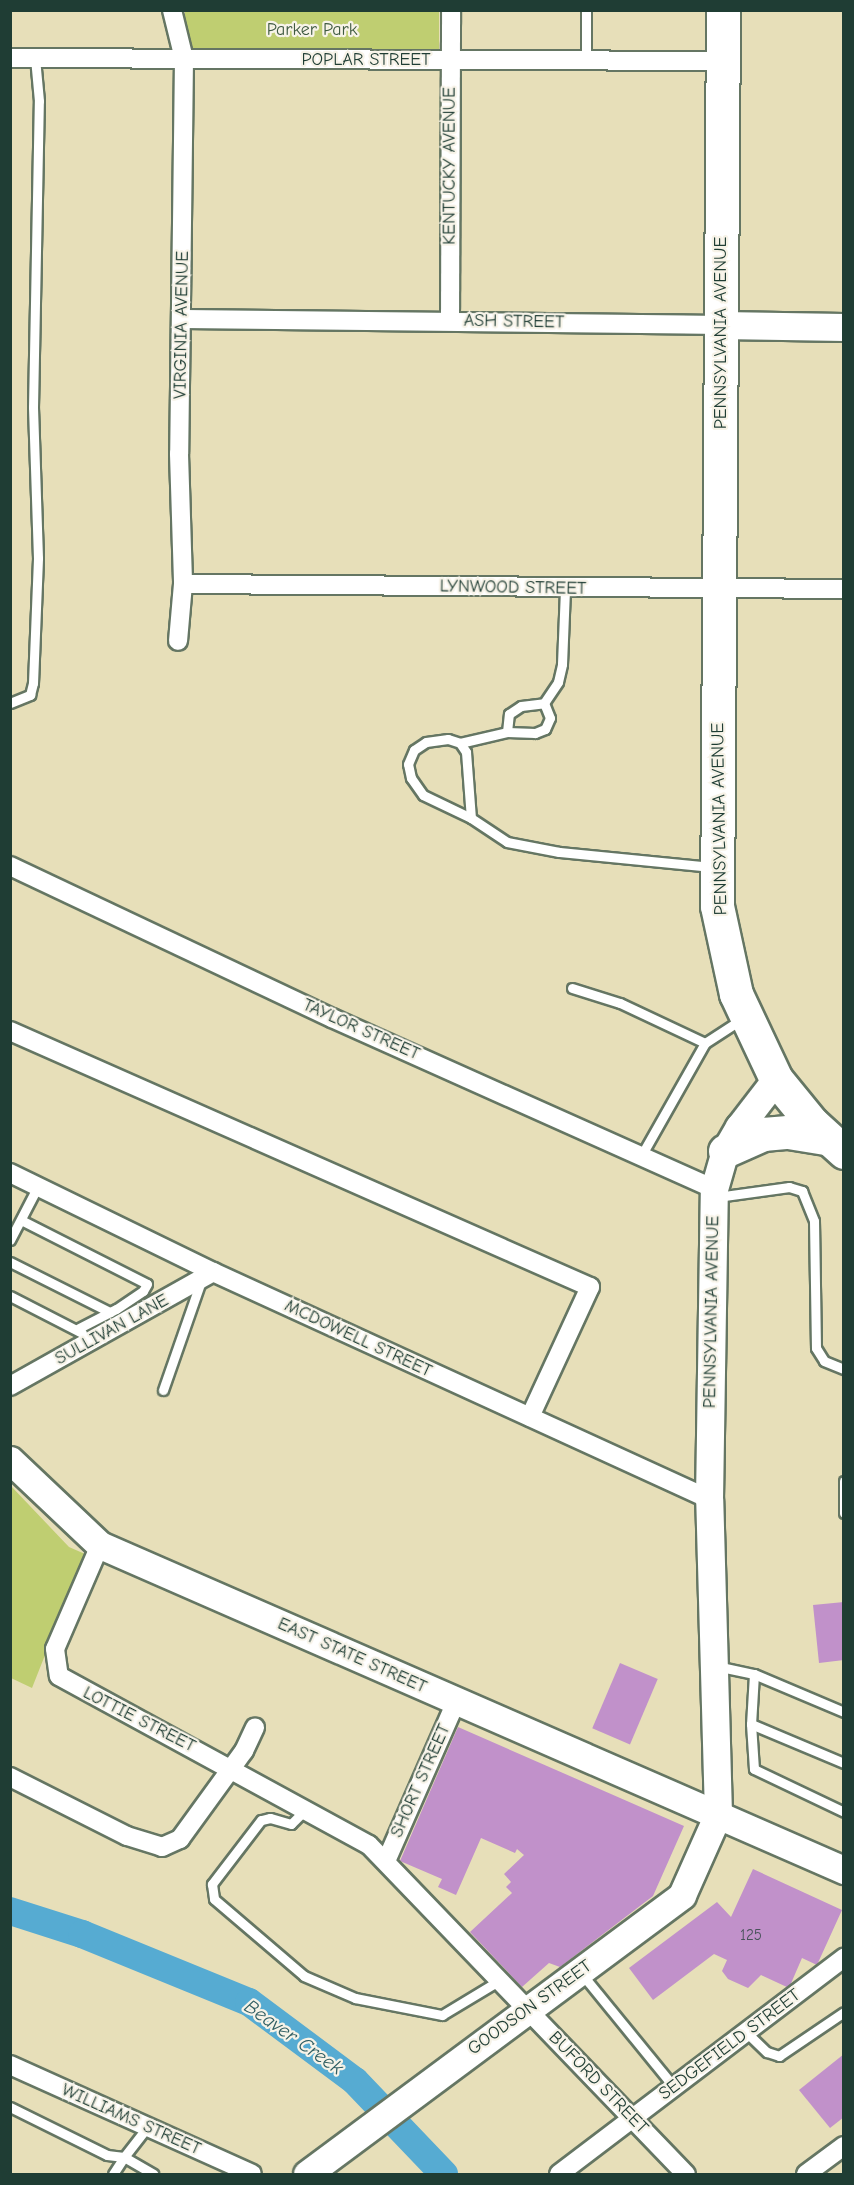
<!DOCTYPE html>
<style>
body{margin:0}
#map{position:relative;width:854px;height:2185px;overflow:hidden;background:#e7dfb9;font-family:"Comic Neue",sans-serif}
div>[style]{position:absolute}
.green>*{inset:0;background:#bfce71;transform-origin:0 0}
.river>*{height:28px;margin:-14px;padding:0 14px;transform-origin:14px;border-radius:14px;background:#56abd2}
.building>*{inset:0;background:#c191ca;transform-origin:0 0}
.roads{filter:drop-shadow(2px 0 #657663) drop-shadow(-2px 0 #657663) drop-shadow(0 2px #657663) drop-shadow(0 -2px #657663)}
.lane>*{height:9px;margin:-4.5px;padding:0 4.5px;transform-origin:4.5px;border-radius:4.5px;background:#fff}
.street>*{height:18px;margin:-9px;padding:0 9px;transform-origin:9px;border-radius:9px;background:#fff}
.secondary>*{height:27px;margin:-13.5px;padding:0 13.5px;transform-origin:13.5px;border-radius:13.5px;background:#fff}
.highway>*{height:33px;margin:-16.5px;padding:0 16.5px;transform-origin:16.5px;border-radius:16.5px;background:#fff}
span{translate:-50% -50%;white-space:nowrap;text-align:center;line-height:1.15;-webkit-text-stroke:4.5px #f7f3e8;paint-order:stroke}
.number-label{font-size:15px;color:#48525a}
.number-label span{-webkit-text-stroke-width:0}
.park-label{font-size:18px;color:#3f5a40}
.street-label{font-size:18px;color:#1f3d34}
.water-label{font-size:20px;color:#305e63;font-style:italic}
.frame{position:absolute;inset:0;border:12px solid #1f3d34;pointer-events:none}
</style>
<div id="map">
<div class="green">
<div style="left:185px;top:11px;width:254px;height:39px"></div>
<div style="clip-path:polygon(10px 1485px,69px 1547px,85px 1554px,32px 1688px,11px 1678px)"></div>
</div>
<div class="river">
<div style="left:10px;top:1911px;width:76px;rotate:17.7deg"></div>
<div style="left:82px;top:1934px;width:180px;rotate:22.2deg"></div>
<div style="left:249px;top:2002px;width:132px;rotate:36.7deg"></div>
<div style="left:355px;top:2081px;width:129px;rotate:46.3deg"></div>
</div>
<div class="building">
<div style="clip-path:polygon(844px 1602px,844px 1660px,819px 1663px,813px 1605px)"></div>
<div style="left:620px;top:1663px;width:41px;height:71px;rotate:23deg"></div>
<div style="clip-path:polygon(458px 1727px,684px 1826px,653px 1896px,560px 1967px,549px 1963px,522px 1987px,470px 1932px,512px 1893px,506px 1887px,511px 1882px,504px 1874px,524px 1855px,517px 1849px,515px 1853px,481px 1838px,456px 1895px,438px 1887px,442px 1879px,400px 1861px)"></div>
<div style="clip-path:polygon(753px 1869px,842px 1910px,817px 1965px,802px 1958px,789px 1988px,761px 1975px,748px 1988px,728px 1979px,722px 1971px,727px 1960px,714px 1954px,653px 2000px,629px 1968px,717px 1902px,731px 1917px)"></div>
<div style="clip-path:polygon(844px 2054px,844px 2117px,830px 2128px,799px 2090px)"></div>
</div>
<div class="roads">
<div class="lane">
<div style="left:586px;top:61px;width:51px;rotate:-90deg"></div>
<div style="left:10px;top:703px;width:22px;rotate:-22deg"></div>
<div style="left:30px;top:695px;width:12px;rotate:-76deg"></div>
<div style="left:33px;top:683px;width:125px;rotate:-87.7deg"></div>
<div style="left:38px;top:558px;width:151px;rotate:-91.9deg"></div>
<div style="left:33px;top:407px;width:306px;rotate:-88.9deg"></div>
<div style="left:39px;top:101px;width:43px;rotate:-95.3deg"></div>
<div style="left:544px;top:703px;width:16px;rotate:68deg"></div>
<div style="left:550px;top:718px;width:12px;rotate:114deg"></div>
<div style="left:545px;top:729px;width:11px;rotate:158deg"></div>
<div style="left:535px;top:733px;width:28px;rotate:-178deg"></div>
<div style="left:507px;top:732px;width:18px;rotate:-84deg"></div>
<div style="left:509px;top:714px;width:14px;rotate:-34deg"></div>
<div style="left:521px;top:706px;width:23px;rotate:-7deg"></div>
<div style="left:544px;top:703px;width:25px;rotate:-56deg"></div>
<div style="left:558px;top:682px;width:18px;rotate:-77deg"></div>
<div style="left:562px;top:664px;width:76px;rotate:-87.7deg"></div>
<div style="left:460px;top:743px;width:48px;rotate:-13.2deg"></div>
<div style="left:471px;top:818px;width:53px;rotate:-154.4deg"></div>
<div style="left:423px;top:795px;width:21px;rotate:-125deg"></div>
<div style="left:411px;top:778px;width:14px;rotate:-102deg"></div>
<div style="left:408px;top:764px;width:15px;rotate:-67deg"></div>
<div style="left:414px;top:750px;width:14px;rotate:-34deg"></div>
<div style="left:426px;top:742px;width:22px;rotate:-8deg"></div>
<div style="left:448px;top:739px;width:13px;rotate:18deg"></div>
<div style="left:460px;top:743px;width:11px;rotate:56deg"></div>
<div style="left:466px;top:752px;width:66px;rotate:85.7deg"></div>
<div style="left:471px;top:818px;width:43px;rotate:33.7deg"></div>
<div style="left:507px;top:842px;width:53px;rotate:10.9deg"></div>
<div style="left:559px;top:852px;width:154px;rotate:5.6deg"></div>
<div style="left:572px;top:988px;width:50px;rotate:17.4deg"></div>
<div style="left:620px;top:1003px;width:94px;rotate:25.2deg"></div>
<div style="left:641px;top:1156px;width:130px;rotate:-60.5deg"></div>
<div style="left:705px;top:1043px;width:44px;rotate:-33deg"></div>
<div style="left:717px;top:1197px;width:73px;rotate:-7.9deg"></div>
<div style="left:789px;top:1187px;width:14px;rotate:17deg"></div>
<div style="left:802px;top:1191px;width:32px;rotate:68deg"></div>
<div style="left:814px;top:1221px;width:127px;rotate:89.1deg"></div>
<div style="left:816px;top:1348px;width:15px;rotate:58deg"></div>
<div style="left:824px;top:1361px;width:22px;rotate:22deg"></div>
<div style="left:21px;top:1220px;width:141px;rotate:26.9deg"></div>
<div style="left:147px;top:1284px;width:8px;rotate:120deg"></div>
<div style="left:143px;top:1291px;width:32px;rotate:146deg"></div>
<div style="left:116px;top:1309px;width:42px;rotate:152.8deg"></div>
<div style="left:10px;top:1240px;width:61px;rotate:-62.6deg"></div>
<div style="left:10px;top:1262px;width:112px;rotate:26.6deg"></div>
<div style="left:10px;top:1296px;width:81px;rotate:27.2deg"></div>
<div style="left:163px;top:1390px;width:115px;rotate:-70.8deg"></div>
<div style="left:844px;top:1481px;width:32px;rotate:90deg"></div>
<div style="left:716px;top:1666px;width:39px;rotate:12deg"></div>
<div style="left:754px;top:1674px;width:98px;rotate:22.9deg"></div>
<div style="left:754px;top:1674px;width:50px;rotate:93.4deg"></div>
<div style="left:751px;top:1724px;width:45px;rotate:86.2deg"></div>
<div style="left:754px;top:1769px;width:100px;rotate:25.5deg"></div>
<div style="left:751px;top:1724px;width:101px;rotate:22.8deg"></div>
<div style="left:306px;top:1809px;width:21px;rotate:135deg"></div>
<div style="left:291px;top:1824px;width:22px;rotate:-164deg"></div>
<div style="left:270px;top:1818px;width:9px;rotate:167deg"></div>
<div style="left:261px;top:1820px;width:81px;rotate:127.4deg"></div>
<div style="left:212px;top:1884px;width:15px;rotate:82deg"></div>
<div style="left:214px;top:1899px;width:118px;rotate:40.5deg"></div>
<div style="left:304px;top:1976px;width:56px;rotate:23.3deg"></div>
<div style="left:355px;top:1998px;width:89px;rotate:11.1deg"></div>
<div style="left:442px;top:2015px;width:68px;rotate:-31.1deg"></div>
<div style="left:581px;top:1973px;width:147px;rotate:50.8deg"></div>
<div style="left:746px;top:2032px;width:29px;rotate:44deg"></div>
<div style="left:767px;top:2052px;width:13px;rotate:18deg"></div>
<div style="left:779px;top:2056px;width:78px;rotate:-34.1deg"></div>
<div style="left:10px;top:2107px;width:108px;rotate:26.3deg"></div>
<div style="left:107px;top:2155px;width:17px;rotate:7deg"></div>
<div style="left:124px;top:2157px;width:37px;rotate:-52deg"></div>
<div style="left:113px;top:2174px;width:20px;rotate:-57deg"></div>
<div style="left:124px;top:2157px;width:34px;rotate:30deg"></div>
</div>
<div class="street">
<div style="left:172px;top:10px;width:50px;rotate:76.2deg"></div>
<div style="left:184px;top:59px;width:395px;rotate:90.7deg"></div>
<div style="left:179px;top:454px;width:130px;rotate:88.2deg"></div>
<div style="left:183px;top:584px;width:57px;rotate:95deg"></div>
<div style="left:10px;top:58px;width:712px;rotate:0.24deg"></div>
<div style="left:184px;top:319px;width:537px;rotate:0.64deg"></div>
<div style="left:450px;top:321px;width:311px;rotate:-89.8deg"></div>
<div style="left:183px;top:584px;width:661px;rotate:0.43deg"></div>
<div style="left:10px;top:866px;width:356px;rotate:25.3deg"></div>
<div style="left:332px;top:1018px;width:419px;rotate:24.1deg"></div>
<div style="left:10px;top:1031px;width:634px;rotate:23.82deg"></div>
<div style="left:590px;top:1287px;width:143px;rotate:114.8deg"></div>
<div style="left:10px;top:1173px;width:226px;rotate:26deg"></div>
<div style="left:213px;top:1272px;width:545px;rotate:24.59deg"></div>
<div style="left:10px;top:1386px;width:233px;rotate:-29.3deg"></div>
<div style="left:100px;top:1545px;width:113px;rotate:113.4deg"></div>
<div style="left:55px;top:1649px;width:27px;rotate:82deg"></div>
<div style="left:59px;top:1676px;width:353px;rotate:28.6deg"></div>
<div style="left:369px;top:1845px;width:457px;rotate:46.1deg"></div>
<div style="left:10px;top:1777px;width:131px;rotate:26.8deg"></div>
<div style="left:127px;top:1836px;width:37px;rotate:17deg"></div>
<div style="left:162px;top:1847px;width:20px;rotate:-24deg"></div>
<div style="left:180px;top:1839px;width:109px;rotate:-54deg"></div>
<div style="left:244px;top:1751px;width:26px;rotate:-65deg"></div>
<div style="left:387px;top:1859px;width:171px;rotate:-66.3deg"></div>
<div style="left:10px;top:2065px;width:265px;rotate:24.2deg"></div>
<div style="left:559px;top:2174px;width:358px;rotate:-37.2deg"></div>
<div style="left:806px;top:2174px;width:47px;rotate:-36.4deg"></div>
</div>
<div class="secondary">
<div style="left:721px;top:325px;width:123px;rotate:0.9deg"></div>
<div style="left:10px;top:1460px;width:124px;rotate:43.4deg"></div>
<div style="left:100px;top:1545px;width:812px;rotate:23.6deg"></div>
<div style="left:307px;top:2174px;width:467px;rotate:-36.6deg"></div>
<div style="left:682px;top:1895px;width:89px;rotate:-66deg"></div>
<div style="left:718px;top:1814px;width:315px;rotate:-91.6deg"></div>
<div style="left:709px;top:1499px;width:310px;rotate:-89.1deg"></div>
<div style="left:714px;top:1189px;width:40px;rotate:-74deg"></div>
<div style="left:725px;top:1151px;width:28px;rotate:-60deg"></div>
<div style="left:739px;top:1127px;width:61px;rotate:-52.4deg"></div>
</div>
<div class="highway">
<div style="left:723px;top:10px;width:896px;rotate:90.38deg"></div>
<div style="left:717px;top:906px;width:90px;rotate:77.8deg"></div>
<div style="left:736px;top:994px;width:94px;rotate:64.8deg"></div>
<div style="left:776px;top:1079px;width:57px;rotate:50.7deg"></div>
<div style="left:812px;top:1123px;width:43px;rotate:42.2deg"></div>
<div style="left:725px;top:1151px;width:42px;rotate:-24.1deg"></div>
<div style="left:763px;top:1134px;width:25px;rotate:-5deg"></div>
<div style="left:788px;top:1132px;width:39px;rotate:9deg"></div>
</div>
</div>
<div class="number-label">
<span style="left:751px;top:1936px">125</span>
</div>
<div class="park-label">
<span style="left:312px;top:30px">Parker Park</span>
</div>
<div class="street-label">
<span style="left:366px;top:60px">POPLAR STREET</span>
<span style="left:450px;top:166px;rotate:-90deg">KENTUCKY AVENUE</span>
<span style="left:514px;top:322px;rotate:1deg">ASH STREET</span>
<span style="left:182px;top:325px;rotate:-89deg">VIRGINIA AVENUE</span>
<span style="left:721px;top:333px;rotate:-90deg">PENNSYLVANIA AVENUE</span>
<span style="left:513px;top:588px;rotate:1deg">LYNWOOD STREET</span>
<span style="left:720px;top:819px;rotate:-91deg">PENNSYLVANIA AVENUE</span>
<span style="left:361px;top:1030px;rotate:24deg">TAYLOR STREET</span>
<span style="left:712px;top:1312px;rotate:-89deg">PENNSYLVANIA AVENUE</span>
<span style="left:112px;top:1330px;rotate:-29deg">SULLIVAN LANE</span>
<span style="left:358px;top:1339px;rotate:25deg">MCDOWELL STREET</span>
<span style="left:352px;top:1656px;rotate:24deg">EAST STATE STREET</span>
<span style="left:139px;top:1720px;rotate:27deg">LOTTIE STREET</span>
<span style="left:421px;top:1781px;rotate:-66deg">SHORT STREET</span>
<span style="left:530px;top:2008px;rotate:-36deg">GOODSON STREET</span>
<span style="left:730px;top:2045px;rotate:-37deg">SEDGEFIELD STREET</span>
<span style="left:598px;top:2083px;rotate:46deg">BUFORD STREET</span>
<span style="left:131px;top:2120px;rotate:24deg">WILLIAMS STREET</span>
</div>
<div class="water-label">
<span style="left:294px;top:2037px;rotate:35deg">Beaver Creek</span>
</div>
<div class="frame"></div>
</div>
